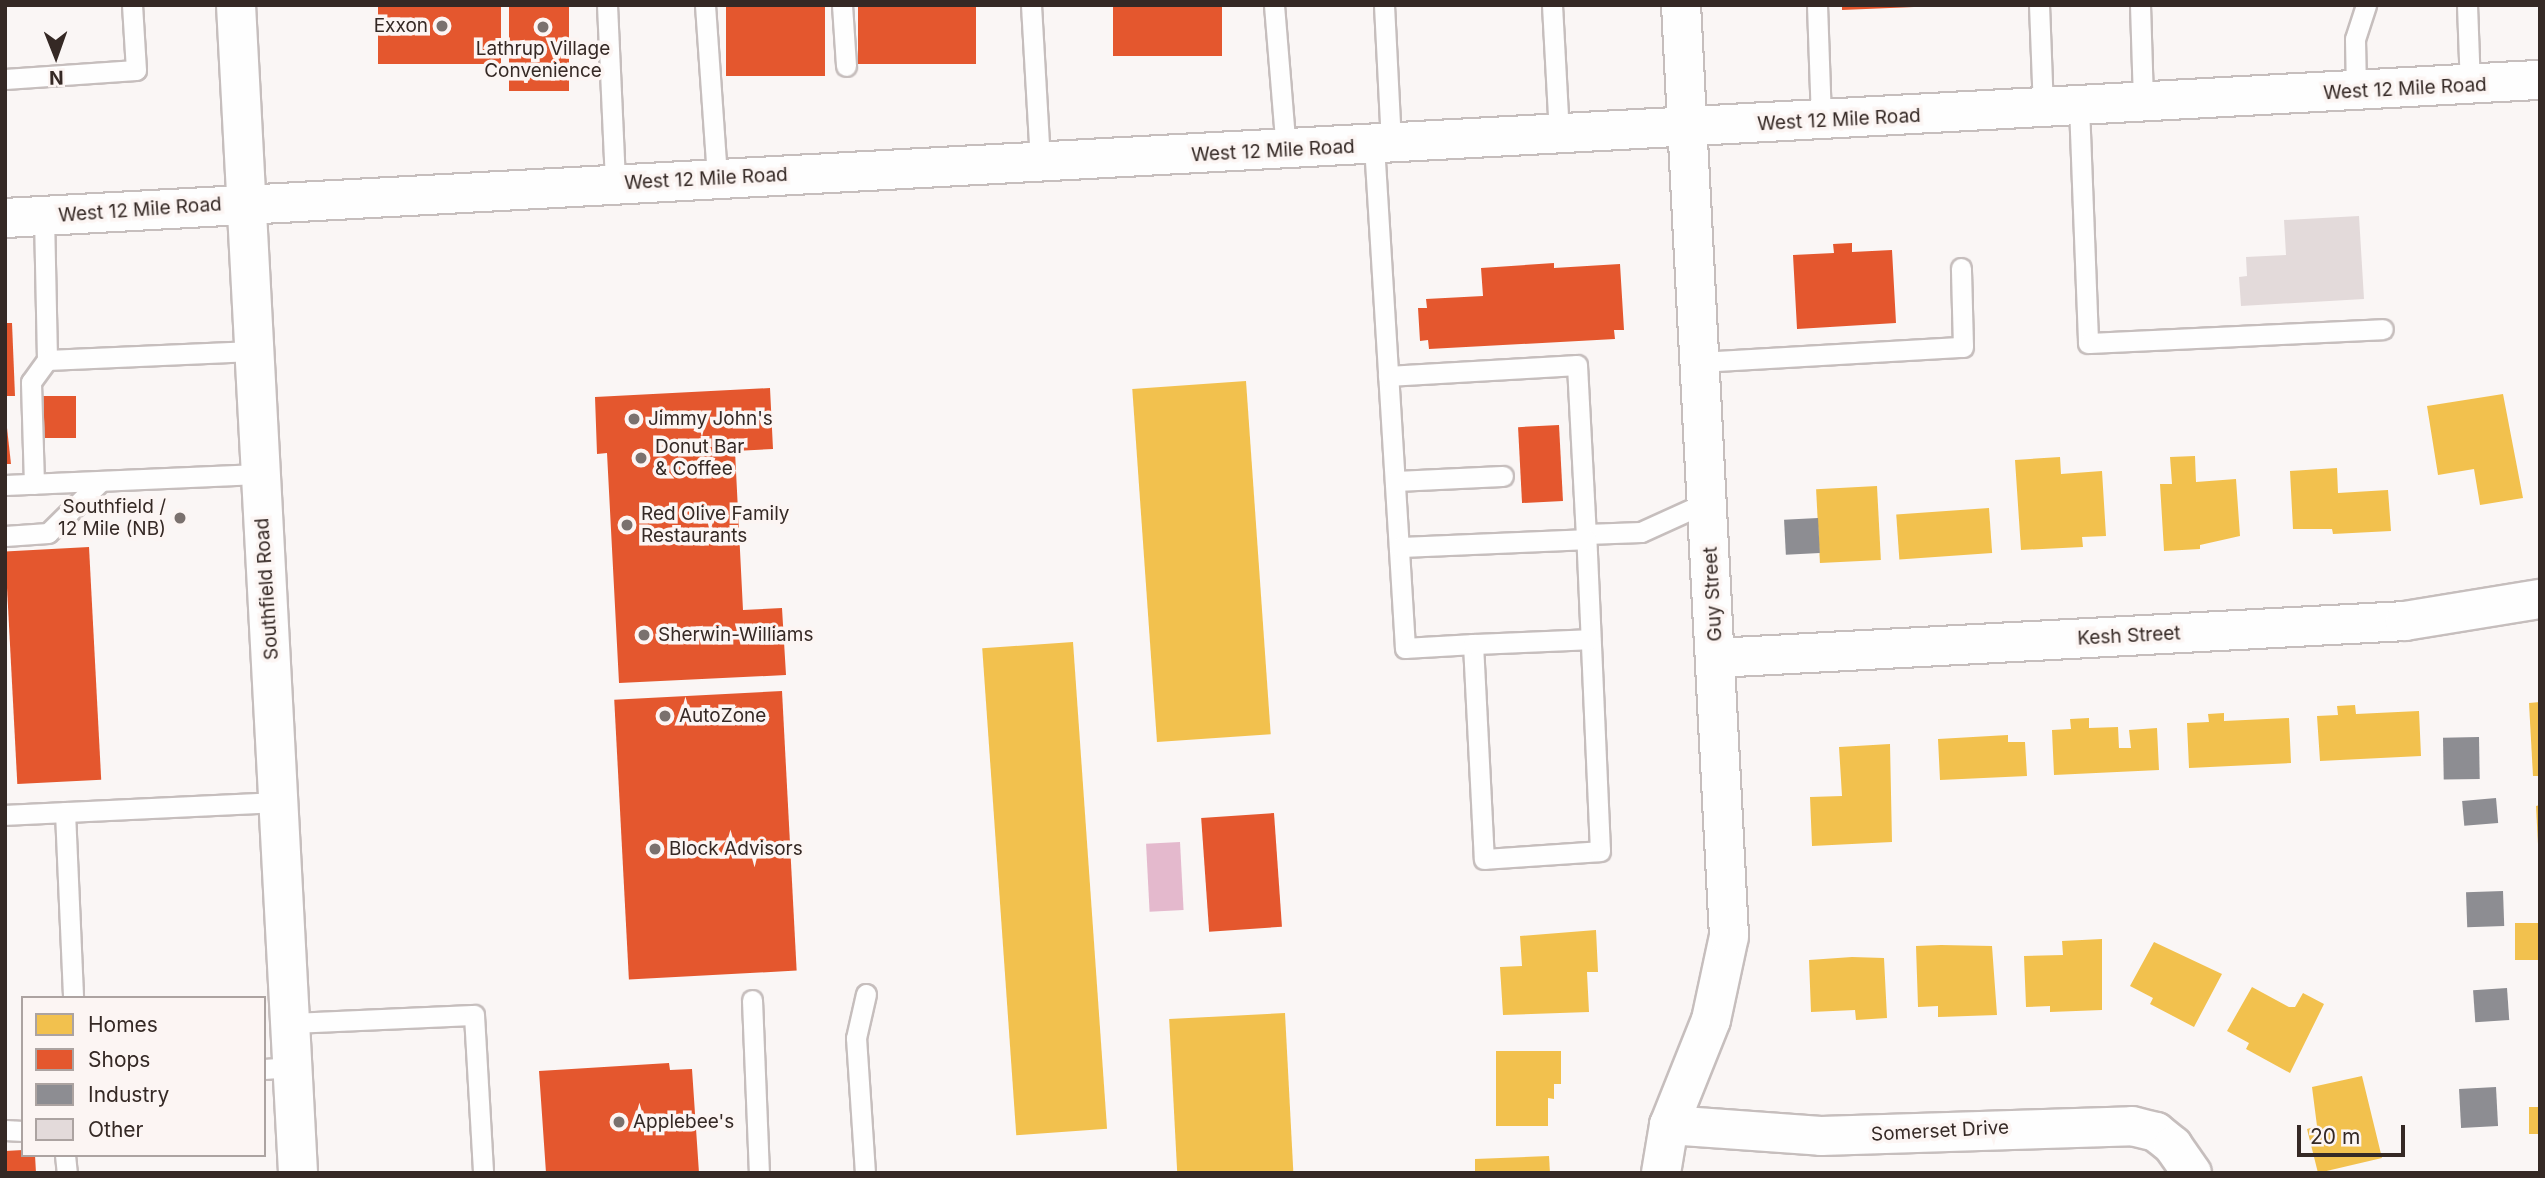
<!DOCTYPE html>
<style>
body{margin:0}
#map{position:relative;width:2545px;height:1178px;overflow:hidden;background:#faf6f5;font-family:Inter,sans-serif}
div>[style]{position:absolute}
.water>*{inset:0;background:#e4b9cd;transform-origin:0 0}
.homes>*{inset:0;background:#f2c14e;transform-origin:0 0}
.shops>*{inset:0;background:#e4572e;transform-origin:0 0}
.industry>*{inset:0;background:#8d8d92;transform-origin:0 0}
.building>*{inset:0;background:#e3dada}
.roads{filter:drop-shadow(2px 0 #c6bebd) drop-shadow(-2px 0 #c6bebd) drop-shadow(0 2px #c6bebd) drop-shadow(0 -2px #c6bebd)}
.lane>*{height:19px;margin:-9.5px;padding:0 9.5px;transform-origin:9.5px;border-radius:9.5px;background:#fefefe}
.street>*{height:38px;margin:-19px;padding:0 19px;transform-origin:19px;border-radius:19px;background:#fefefe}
.secondary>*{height:38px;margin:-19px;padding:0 19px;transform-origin:19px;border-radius:19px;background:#fefefe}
.dots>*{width:19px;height:19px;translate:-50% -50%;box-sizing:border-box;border:4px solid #fcf5f3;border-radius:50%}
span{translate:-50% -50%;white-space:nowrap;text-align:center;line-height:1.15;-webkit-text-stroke:7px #fcf5f3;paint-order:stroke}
.poi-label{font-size:19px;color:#352925}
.right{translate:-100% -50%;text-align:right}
.left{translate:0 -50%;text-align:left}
.street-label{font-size:19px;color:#352925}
.frame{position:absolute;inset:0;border:7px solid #352925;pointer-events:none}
.legend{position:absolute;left:21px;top:996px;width:245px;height:161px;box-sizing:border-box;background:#fcf5f3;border:2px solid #aca3a1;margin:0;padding:9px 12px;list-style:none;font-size:21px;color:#352925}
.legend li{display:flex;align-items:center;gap:14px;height:35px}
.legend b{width:35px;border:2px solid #aca3a1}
.north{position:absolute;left:21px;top:21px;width:70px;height:70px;-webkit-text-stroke:5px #fcf5f3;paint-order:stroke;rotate:179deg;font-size:19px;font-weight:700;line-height:28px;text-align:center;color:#352925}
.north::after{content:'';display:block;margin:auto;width:24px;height:32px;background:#352925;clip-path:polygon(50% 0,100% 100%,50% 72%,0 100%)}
.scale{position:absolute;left:2297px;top:1125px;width:108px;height:32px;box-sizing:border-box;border:4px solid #352925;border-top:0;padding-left:9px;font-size:21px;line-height:24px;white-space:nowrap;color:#352925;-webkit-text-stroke:5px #fcf5f3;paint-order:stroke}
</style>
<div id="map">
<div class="water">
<div style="left:1180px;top:842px;width:68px;height:34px;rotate:87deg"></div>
</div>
<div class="homes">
<div style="left:1246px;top:381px;width:354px;height:114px;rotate:86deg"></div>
<div style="clip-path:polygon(2503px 394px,2523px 498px,2480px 505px,2474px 469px,2438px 475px,2427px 406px)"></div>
<div style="clip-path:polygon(2195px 456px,2196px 482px,2236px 479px,2240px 536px,2200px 545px,2200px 549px,2164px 551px,2160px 484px,2172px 484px,2170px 457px)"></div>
<div style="clip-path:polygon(2060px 457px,2061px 474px,2102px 471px,2106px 536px,2082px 537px,2083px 547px,2021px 550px,2015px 460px)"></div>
<div style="clip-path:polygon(2337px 468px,2338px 493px,2388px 490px,2391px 531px,2333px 534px,2332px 529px,2293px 529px,2290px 471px)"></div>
<div style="left:1877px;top:486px;width:74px;height:61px;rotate:87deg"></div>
<div style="left:1989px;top:508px;width:45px;height:93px;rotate:86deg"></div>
<div style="left:1073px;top:642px;width:488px;height:91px;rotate:86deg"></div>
<div style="clip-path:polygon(2540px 702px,2540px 776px,2533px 776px,2529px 703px)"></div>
<div style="clip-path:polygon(2355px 705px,2356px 714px,2419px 711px,2421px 756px,2320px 761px,2317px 716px,2338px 715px,2337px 706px)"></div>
<div style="clip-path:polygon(2224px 713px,2224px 721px,2289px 718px,2291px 763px,2189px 768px,2187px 723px,2209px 722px,2208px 714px)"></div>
<div style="clip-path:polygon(2089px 718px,2089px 728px,2118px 727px,2119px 748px,2131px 748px,2129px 730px,2157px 728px,2159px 770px,2054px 775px,2052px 730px,2071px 729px,2070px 719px)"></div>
<div style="clip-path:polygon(2008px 735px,2008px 742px,2025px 742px,2027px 776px,1940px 780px,1938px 739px)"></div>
<div style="clip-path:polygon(1890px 744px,1892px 842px,1812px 846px,1810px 797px,1842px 796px,1839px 747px)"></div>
<div style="clip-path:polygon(2540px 805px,2540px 844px,2538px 844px,2536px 806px)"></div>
<div style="left:2540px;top:923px;width:37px;height:25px;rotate:90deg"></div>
<div style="clip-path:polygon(1596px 930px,1598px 972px,1587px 972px,1589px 1012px,1503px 1015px,1500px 967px,1522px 966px,1520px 936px)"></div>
<div style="clip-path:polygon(2102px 939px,2102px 1010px,2050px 1012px,2050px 1006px,2026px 1007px,2024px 956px,2063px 955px,2062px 941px)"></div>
<div style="clip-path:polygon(2154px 942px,2222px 974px,2194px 1027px,2150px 1004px,2153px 998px,2130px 986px)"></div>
<div style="clip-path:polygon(1941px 945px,1992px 946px,1997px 1015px,1938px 1017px,1938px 1006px,1918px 1007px,1916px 946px)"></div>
<div style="clip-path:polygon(1852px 957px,1884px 958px,1887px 1018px,1856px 1020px,1855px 1010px,1811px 1012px,1809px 960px)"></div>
<div style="clip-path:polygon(2252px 987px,2289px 1007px,2295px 1007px,2303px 993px,2324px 1004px,2290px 1073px,2246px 1049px,2249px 1043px,2227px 1031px)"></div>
<div style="left:1285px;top:1013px;width:160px;height:116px;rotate:87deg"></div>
<div style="clip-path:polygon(1496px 1051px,1561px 1051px,1561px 1084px,1554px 1084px,1554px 1099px,1548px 1098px,1548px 1126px,1496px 1126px)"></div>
<div style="clip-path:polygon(2362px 1076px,2382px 1158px,2318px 1173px,2307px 1129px,2317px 1126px,2312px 1087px)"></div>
<div style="left:2540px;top:1107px;width:27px;height:11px;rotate:90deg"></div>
<div style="clip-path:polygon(1549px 1156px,1550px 1173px,1475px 1173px,1475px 1159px)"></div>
</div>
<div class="shops">
<div style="left:378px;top:5px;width:123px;height:59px"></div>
<div style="left:509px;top:5px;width:60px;height:86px"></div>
<div style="left:726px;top:5px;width:99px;height:71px"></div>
<div style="left:858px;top:5px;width:118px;height:59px"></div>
<div style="left:1113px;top:5px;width:109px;height:51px"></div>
<div style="clip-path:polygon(1842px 5px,1914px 5px,1914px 7px,1842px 10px)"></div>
<div style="clip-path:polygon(1852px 243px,1852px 252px,1892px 250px,1896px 323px,1797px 329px,1793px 255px,1834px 253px,1833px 244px)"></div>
<div style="clip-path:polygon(1554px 263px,1554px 268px,1620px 264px,1624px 330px,1614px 330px,1615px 339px,1429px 349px,1428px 340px,1420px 341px,1418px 308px,1427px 308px,1426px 299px,1483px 296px,1481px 268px)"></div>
<div style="clip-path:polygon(5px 323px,12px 323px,15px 396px,5px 396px)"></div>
<div style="clip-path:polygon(770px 388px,773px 449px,735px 451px,743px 610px,782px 608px,786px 675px,619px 683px,607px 453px,597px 454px,595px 397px)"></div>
<div style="left:40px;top:396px;width:36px;height:42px"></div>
<div style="clip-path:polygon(5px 410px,11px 464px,5px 464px)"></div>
<div style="left:1559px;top:425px;width:76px;height:41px;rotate:87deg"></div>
<div style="left:89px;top:547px;width:233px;height:84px;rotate:87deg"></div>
<div style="left:782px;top:691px;width:280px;height:168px;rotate:87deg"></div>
<div style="left:1274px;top:813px;width:114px;height:73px;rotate:86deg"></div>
<div style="clip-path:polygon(669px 1063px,670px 1070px,692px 1069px,699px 1173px,546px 1173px,539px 1071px)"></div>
<div style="clip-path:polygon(23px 1150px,23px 1155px,35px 1155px,36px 1173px,5px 1173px,5px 1151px)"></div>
</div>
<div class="industry">
<div style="left:1818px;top:518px;width:35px;height:34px;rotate:87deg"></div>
<div style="left:2479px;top:737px;width:42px;height:36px;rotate:89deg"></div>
<div style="left:2496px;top:798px;width:25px;height:34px;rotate:85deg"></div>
<div style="left:2503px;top:891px;width:35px;height:37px;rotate:88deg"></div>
<div style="left:2507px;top:988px;width:32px;height:34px;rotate:86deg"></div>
<div style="left:2496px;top:1087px;width:39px;height:37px;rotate:87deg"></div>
</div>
<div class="building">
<div style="clip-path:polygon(2359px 216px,2364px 299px,2241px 306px,2239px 277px,2247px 276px,2246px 257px,2286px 255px,2284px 220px)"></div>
</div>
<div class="roads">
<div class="lane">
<div style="left:607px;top:5px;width:178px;rotate:87.4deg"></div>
<div style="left:705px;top:5px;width:173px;rotate:86deg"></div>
<div style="left:842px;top:5px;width:61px;rotate:86.2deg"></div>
<div style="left:1031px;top:5px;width:158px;rotate:86.7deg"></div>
<div style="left:1274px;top:5px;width:145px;rotate:85.3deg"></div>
<div style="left:1384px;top:5px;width:139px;rotate:87.1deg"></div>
<div style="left:1552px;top:5px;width:129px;rotate:86.9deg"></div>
<div style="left:1817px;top:5px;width:116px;rotate:88deg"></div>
<div style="left:2039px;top:5px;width:103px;rotate:87.8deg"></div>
<div style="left:2140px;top:5px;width:98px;rotate:88.2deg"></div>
<div style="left:2467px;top:5px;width:81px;rotate:87.9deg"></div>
<div style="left:5px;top:79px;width:131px;rotate:-3.9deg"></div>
<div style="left:136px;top:70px;width:65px;rotate:-93.5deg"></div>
<div style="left:2356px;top:91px;width:52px;rotate:-91.1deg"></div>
<div style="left:2355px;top:39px;width:36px;rotate:-72deg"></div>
<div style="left:2079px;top:106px;width:237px;rotate:87.8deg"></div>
<div style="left:2088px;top:343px;width:295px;rotate:-2.7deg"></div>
<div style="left:1374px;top:145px;width:504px;rotate:86.47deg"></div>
<div style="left:1405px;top:648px;width:68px;rotate:-3.4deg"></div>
<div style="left:1473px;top:644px;width:215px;rotate:87.1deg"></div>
<div style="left:1484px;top:859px;width:116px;rotate:-3.9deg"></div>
<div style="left:1600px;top:851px;width:317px;rotate:-92.5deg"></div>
<div style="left:1586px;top:534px;width:55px;rotate:-2.1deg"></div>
<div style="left:1641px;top:532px;width:72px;rotate:-24.4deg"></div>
<div style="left:44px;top:216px;width:144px;rotate:88.8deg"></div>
<div style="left:47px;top:360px;width:206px;rotate:-2.5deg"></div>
<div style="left:1700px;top:362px;width:263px;rotate:-3.3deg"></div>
<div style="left:1963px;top:347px;width:79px;rotate:-91.5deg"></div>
<div style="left:1388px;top:376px;width:189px;rotate:-3.3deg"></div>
<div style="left:1577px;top:365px;width:169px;rotate:87deg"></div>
<div style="left:1395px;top:481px;width:108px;rotate:-2.7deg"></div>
<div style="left:34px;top:484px;width:102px;rotate:-91.7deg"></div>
<div style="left:31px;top:382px;width:27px;rotate:-54deg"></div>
<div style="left:5px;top:485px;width:254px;rotate:-2.5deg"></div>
<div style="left:5px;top:536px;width:43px;rotate:-4deg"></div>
<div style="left:48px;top:533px;width:74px;rotate:-44.5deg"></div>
<div style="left:1399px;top:547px;width:187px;rotate:-2.4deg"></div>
<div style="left:1473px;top:644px;width:117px;rotate:-2.4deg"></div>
<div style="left:65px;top:812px;width:186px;rotate:87.5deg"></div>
<div style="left:5px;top:815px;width:275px;rotate:-2.7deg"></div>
<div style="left:752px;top:1000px;width:173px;rotate:87.7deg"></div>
<div style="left:290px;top:1023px;width:184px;rotate:-2.5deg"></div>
<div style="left:474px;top:1015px;width:158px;rotate:86.7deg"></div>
<div style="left:264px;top:1069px;width:28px;rotate:-4deg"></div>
<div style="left:5px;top:1130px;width:18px;rotate:3deg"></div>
<div style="left:65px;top:1155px;width:18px;rotate:84deg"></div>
<div style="left:865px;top:1173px;width:135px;rotate:-93.8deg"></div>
<div style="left:856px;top:1038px;width:45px;rotate:-77.2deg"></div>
</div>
<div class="street">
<div style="left:1716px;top:658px;width:690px;rotate:-3.07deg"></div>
<div style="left:2405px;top:621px;width:137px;rotate:-9.3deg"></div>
<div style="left:1669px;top:1125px;width:152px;rotate:4.1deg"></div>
<div style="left:1821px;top:1136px;width:311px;rotate:-1.8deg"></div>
<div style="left:2132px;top:1126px;width:25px;rotate:14deg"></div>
<div style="left:2156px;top:1132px;width:22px;rotate:39deg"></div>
<div style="left:2173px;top:1146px;width:33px;rotate:55deg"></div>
<div style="left:1661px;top:1173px;width:49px;rotate:-80.5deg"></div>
<div style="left:1669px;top:1125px;width:113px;rotate:-68.2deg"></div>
<div style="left:1711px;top:1020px;width:86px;rotate:-77.9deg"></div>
<div style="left:1729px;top:936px;width:932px;rotate:-92.95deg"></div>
</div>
<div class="secondary">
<div style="left:236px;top:5px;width:1170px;rotate:86.96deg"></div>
<div style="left:5px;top:218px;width:2539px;rotate:-3.12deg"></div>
</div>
</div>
<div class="dots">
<div style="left:442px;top:26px;background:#7a716e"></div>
<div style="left:543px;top:27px;background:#7a716e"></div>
<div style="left:634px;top:419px;background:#7a716e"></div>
<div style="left:641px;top:458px;background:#7a716e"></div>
<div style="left:180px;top:518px;background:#7a716e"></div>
<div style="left:627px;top:525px;background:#7a716e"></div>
<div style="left:644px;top:635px;background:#7a716e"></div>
<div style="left:665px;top:716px;background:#7a716e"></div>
<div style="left:655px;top:849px;background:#7a716e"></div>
<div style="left:619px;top:1122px;background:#7a716e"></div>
</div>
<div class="poi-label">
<span class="right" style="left:428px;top:26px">Exxon</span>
<span style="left:543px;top:60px">Lathrup Village<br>Convenience</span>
<span class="left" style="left:648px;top:419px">Jimmy John's</span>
<span class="left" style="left:655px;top:458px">Donut Bar<br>&amp; Coffee</span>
<span class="right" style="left:166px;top:518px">Southfield /<br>12 Mile (NB)</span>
<span class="left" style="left:641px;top:525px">Red Olive Family<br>Restaurants</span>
<span class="left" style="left:658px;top:635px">Sherwin-Williams</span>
<span class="left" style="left:679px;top:716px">AutoZone</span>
<span class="left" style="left:669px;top:849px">Block Advisors</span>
<span class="left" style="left:633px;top:1122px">Applebee's</span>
</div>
<div class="street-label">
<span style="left:2405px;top:89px;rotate:-3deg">West 12 Mile Road</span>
<span style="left:1839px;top:120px;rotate:-3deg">West 12 Mile Road</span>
<span style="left:1273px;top:151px;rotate:-3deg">West 12 Mile Road</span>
<span style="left:706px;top:179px;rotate:-3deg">West 12 Mile Road</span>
<span style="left:140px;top:210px;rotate:-4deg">West 12 Mile Road</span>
<span style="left:267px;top:589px;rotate:-94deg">Southfield Road</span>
<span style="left:1713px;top:594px;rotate:-93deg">Guy Street</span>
<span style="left:2129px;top:636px;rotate:-3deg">Kesh Street</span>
<span style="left:1940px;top:1131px;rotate:-3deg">Somerset Drive</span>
</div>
<div class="frame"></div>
<ul class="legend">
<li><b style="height:19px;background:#f2c14e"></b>Homes</li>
<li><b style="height:19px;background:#e4572e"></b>Shops</li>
<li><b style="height:19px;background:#8d8d92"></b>Industry</li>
<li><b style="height:19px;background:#e3dada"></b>Other</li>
</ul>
<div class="north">N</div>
<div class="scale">20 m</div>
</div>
